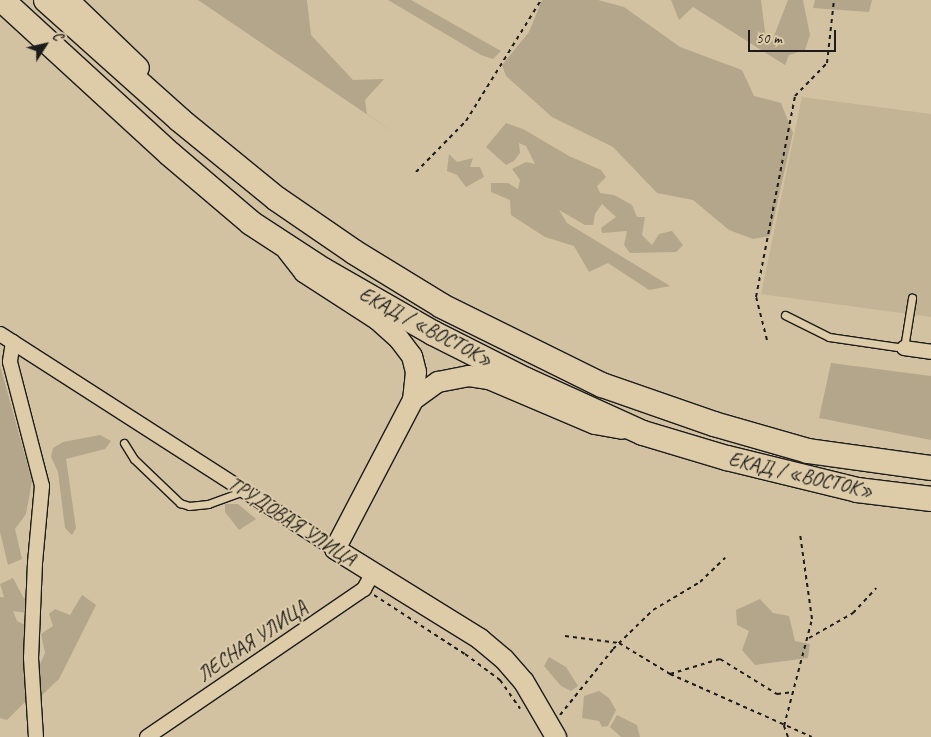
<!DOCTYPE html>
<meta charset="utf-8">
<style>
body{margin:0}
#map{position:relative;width:931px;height:737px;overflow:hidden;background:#d2c2a1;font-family:Caveat,sans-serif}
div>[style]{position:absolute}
.built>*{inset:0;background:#c3b496}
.green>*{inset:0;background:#b4a68a}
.path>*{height:2px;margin-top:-1px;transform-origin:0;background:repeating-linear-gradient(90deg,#1c1c1c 0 4px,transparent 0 8px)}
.roads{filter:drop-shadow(1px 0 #1c1c1c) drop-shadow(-1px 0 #1c1c1c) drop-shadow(0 1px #1c1c1c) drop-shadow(0 -1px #1c1c1c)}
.service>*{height:7px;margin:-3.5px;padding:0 3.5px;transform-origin:3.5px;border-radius:3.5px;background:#decca9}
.minor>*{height:14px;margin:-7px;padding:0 7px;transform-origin:7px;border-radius:7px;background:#decca9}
.secondary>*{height:20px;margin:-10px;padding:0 10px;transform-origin:10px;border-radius:10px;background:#decca9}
.primary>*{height:22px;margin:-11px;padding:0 11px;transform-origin:11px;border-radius:11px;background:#decca9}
.trunk>*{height:24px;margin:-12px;padding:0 12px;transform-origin:12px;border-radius:12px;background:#decca9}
span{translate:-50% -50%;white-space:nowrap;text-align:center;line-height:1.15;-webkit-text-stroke:4px #decca9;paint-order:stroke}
.street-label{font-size:20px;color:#1c1c1c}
.north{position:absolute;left:20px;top:20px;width:50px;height:50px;-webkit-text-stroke:4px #decca9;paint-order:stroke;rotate:55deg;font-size:14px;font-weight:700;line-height:20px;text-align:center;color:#1c1c1c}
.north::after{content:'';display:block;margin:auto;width:18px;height:22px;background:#1c1c1c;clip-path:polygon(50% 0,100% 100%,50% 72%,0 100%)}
.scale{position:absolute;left:748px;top:30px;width:88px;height:22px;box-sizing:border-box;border:2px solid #1c1c1c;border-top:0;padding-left:6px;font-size:15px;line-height:18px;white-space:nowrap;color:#1c1c1c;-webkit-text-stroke:4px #decca9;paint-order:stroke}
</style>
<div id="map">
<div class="built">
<div style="clip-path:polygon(802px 97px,931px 114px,931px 317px,761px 294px)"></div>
</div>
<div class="green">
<div style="clip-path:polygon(198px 0,307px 0,311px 35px,353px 80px,384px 79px,365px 100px,367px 114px,402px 138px)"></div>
<div style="clip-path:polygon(388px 0,411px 0,501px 51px,493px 59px,481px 55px)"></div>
<div style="clip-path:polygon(542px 0,598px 0,624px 7px,680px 47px,742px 70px,754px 96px,781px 103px,793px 133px,770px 236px,753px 239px,729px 230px,693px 200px,657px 193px,613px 147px,552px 117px,506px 76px,502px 65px,529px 32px)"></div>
<div style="clip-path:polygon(671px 0,761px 0,766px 40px,772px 41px,788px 0,803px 0,810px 35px,805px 50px,789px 55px,785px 65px,693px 7px,679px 20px)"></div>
<div style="clip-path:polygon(815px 0,872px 0,869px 12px,813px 8px)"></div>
<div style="clip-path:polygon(506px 123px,523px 129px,569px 156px,601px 170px,606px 177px,597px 186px,600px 193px,614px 195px,632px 205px,637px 217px,645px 217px,642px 235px,652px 245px,659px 234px,672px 231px,683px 245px,676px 252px,630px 253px,624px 245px,627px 231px,602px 233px,601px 228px,616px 217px,602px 204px,595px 214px,593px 225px,585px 225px,559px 210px,567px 223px,670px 286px,649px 290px,608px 263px,589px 272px,574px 246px,545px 237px,511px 215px,510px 200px,491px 192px,491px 183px,508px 183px,518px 189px,520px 180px,512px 169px,526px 162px,535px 164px,526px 146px,519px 143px,520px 153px,514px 161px,506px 165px,486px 147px)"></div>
<div style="clip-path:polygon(449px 154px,457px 162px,473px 158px,470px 167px,480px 167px,484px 177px,466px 187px,457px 175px,447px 171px)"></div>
<div style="clip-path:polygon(831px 363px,931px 376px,931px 440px,819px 418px)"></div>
<div style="clip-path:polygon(0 365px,32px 481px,26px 514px,15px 529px,22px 559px,8px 565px,0 532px)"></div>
<div style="clip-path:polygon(100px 435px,111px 441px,105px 449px,66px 459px,76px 528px,72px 535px,65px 528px,58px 472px,51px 457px,53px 448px,63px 442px)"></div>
<div style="clip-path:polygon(225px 504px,238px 504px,256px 519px,239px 530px,225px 512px)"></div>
<div style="clip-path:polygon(13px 578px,23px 597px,27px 599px,28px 613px,13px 611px,17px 621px,25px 625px,25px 702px,7px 720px,0 718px,0 597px,4px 597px,0 584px)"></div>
<div style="clip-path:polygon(82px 595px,96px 605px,59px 679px,41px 696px,35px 676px,45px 653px,41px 634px,53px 626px,49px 614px,55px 609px,70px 615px)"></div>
<div style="clip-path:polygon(760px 599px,773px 613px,789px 616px,795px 641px,810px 644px,808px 658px,755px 665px,742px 650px,749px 631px,737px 625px,736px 610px)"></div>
<div style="clip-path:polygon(549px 657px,566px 667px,578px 686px,571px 691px,561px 686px,544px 666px)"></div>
<div style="clip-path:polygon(599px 691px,609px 698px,616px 710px,608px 726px,602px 727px,599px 721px,582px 718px,584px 696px)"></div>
<div style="clip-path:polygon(617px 715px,637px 725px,640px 737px,621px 737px,610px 727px)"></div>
</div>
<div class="path">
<div style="left:416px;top:172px;width:71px;rotate:-45.6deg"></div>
<div style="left:466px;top:121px;width:142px;rotate:-58.2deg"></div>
<div style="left:767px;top:340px;width:44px;rotate:-104.3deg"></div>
<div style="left:756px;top:297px;width:205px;rotate:-79deg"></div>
<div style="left:795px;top:96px;width:46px;rotate:-45.9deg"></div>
<div style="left:827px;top:63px;width:63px;rotate:-83.7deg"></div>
<div style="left:374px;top:595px;width:108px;rotate:33deg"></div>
<div style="left:465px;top:654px;width:44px;rotate:36.6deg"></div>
<div style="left:500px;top:680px;width:35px;rotate:55deg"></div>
<div style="left:565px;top:636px;width:54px;rotate:7.4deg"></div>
<div style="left:619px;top:643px;width:60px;rotate:31.3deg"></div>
<div style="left:670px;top:674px;width:155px;rotate:23.9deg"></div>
<div style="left:809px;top:638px;width:51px;rotate:-29.6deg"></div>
<div style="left:853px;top:613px;width:34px;rotate:-47deg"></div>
<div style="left:670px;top:674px;width:52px;rotate:-16.7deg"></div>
<div style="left:720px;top:659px;width:67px;rotate:31.6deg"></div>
<div style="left:777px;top:694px;width:17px;rotate:-7deg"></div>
<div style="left:560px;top:715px;width:85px;rotate:-51.2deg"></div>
<div style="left:613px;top:649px;width:56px;rotate:-44.3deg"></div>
<div style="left:653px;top:610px;width:55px;rotate:-30.8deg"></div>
<div style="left:700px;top:582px;width:35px;rotate:-44deg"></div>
<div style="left:788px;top:737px;width:12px;rotate:-110deg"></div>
<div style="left:784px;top:726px;width:111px;rotate:-75.3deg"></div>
<div style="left:812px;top:619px;width:86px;rotate:-98deg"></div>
</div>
<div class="roads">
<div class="service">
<div style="left:785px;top:315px;width:49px;rotate:26.6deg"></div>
<div style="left:829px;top:337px;width:76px;rotate:8.3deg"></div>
<div style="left:904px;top:348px;width:51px;rotate:-80.9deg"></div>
<div style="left:124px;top:443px;width:19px;rotate:58deg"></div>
<div style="left:134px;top:459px;width:64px;rotate:43.7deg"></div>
<div style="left:180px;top:503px;width:9px;rotate:18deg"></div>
<div style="left:189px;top:506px;width:19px;rotate:-6deg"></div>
<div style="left:208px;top:504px;width:38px;rotate:-20deg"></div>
</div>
<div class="minor">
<div style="left:0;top:334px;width:398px;rotate:32.7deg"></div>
<div style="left:13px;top:342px;width:20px;rotate:99deg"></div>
<div style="left:10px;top:362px;width:128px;rotate:75.5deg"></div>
<div style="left:42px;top:486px;width:77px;rotate:95.2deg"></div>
<div style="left:35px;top:563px;width:95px;rotate:92.4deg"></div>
<div style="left:31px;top:658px;width:79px;rotate:86.4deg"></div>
<div style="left:904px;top:348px;width:27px;rotate:8deg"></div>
<div style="left:147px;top:737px;width:263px;rotate:-34.3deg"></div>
<div style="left:364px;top:589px;width:18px;rotate:-61deg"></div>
</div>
<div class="secondary">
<div style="left:287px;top:250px;width:28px;rotate:52deg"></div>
<div style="left:304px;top:272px;width:88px;rotate:33deg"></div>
<div style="left:378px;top:320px;width:28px;rotate:42deg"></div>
<div style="left:399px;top:339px;width:21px;rotate:53deg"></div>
<div style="left:412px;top:356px;width:16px;rotate:76deg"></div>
<div style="left:416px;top:372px;width:28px;rotate:96deg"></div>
<div style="left:413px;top:400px;width:168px;rotate:117.6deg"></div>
<div style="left:335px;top:549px;width:171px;rotate:31.8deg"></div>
<div style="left:480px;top:639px;width:31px;rotate:40deg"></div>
<div style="left:504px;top:659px;width:30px;rotate:49deg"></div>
<div style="left:524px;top:682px;width:64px;rotate:59.8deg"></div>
<div style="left:413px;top:400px;width:31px;rotate:-36deg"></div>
<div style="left:438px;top:382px;width:32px;rotate:-11deg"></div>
<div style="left:469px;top:376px;width:20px;rotate:9deg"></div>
<div style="left:489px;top:379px;width:115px;rotate:23deg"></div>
<div style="left:595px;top:424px;width:27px;rotate:10deg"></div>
</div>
<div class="primary">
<div style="left:67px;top:0;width:98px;rotate:43.8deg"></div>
</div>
<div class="trunk">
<div style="left:2px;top:0;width:228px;rotate:42.5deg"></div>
<div style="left:170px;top:154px;width:106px;rotate:40.4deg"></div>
<div style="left:251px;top:223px;width:86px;rotate:33.1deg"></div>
<div style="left:323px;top:270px;width:127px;rotate:29.8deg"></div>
<div style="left:433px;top:333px;width:104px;rotate:26.8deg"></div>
<div style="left:526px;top:380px;width:128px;rotate:24.4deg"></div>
<div style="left:643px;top:433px;width:88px;rotate:16.6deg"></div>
<div style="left:727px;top:458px;width:134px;rotate:13.8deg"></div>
<div style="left:857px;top:490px;width:75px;rotate:6.9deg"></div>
<div style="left:46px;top:0;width:180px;rotate:41.8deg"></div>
<div style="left:180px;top:120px;width:125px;rotate:39.2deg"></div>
<div style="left:277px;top:199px;width:93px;rotate:34.5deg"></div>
<div style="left:354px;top:252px;width:103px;rotate:31.5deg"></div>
<div style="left:442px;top:306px;width:178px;rotate:26.3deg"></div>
<div style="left:602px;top:385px;width:119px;rotate:19.2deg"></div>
<div style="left:714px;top:424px;width:98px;rotate:16deg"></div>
<div style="left:808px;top:451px;width:124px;rotate:7.9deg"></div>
</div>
</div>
<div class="street-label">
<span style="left:426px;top:327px;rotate:28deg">ЕКАД / «ВОСТОК»</span>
<span style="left:801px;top:475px;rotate:13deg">ЕКАД / «ВОСТОК»</span>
<span style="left:292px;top:521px;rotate:33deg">ТРУДОВАЯ УЛИЦА</span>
<span style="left:252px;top:641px;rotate:-34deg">ЛЕСНАЯ УЛИЦА</span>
</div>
<div class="north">С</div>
<div class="scale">50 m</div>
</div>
